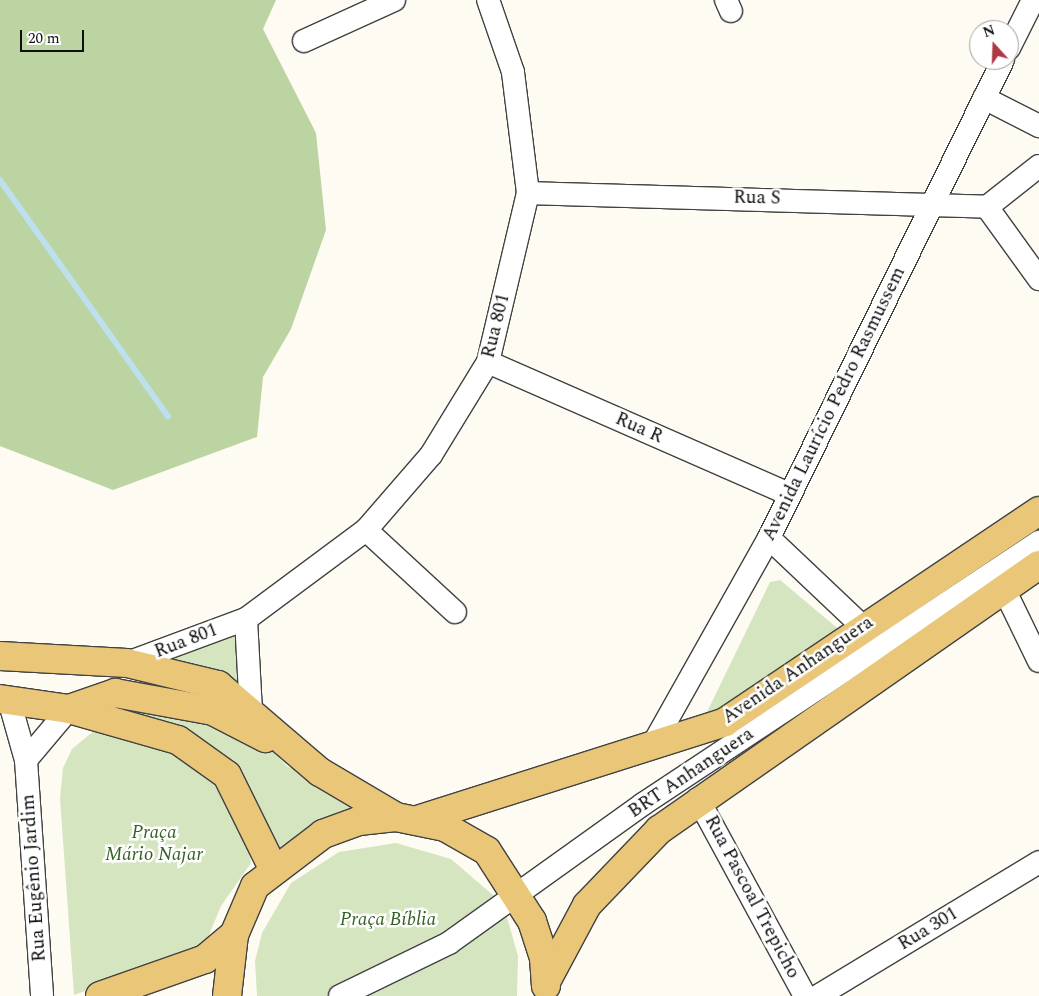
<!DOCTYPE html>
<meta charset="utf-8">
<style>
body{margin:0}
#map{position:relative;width:1039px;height:996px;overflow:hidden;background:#fefbf3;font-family:Spectral,serif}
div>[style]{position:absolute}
.green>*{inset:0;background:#d5e5c0}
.forest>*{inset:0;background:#bbd4a1}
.stream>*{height:6px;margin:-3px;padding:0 3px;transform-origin:3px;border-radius:3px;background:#bde0ef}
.roads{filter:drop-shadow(1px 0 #424242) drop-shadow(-1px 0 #424242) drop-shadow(0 1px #424242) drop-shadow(0 -1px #424242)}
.minor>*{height:22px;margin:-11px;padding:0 11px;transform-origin:11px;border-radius:11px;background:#fff}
.major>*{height:28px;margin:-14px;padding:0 14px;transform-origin:14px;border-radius:14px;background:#e9c678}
span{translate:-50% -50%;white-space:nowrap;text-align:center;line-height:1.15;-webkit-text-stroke:5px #fff;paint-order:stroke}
.street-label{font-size:19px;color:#0f0f0f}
.park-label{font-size:19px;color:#366026;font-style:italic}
.north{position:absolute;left:969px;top:20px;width:50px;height:50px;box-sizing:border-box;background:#fff;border:1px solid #9f9f9f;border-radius:50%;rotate:340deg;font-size:14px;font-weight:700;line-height:20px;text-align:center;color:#0f0f0f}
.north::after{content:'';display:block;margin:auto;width:18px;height:22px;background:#b03744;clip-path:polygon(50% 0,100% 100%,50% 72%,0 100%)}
.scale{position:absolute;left:20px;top:30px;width:64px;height:22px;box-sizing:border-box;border:2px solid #0f0f0f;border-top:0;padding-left:6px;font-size:15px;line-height:18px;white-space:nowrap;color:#0f0f0f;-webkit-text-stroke:4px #fff;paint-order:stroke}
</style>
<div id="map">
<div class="green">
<div style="clip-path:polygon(780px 580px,842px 632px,717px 715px,707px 712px,770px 582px)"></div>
<div style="clip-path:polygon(239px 629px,244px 689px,143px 663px)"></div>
<div style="clip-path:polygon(143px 702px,253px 732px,288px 767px,320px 774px,393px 816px,280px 855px,230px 774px,103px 716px)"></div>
<div style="clip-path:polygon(95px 730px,169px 749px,221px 779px,247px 836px,251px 863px,221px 906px,204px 947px,74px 995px,60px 798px,63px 768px,72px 749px)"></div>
<div style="clip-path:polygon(396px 843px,451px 859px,494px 896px,506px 914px,518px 956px,517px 996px,257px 996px,255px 961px,262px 933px,291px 883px,339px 852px)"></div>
</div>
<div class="forest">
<div style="clip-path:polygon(0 0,276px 0,263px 29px,316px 133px,326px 230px,291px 329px,263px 377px,257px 437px,113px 490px,0 446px)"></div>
</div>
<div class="stream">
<div style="left:0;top:180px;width:290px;rotate:54.6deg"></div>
</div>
<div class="roads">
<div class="minor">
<div style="left:726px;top:0;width:12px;rotate:66deg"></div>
<div style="left:304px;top:41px;width:99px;rotate:-24.5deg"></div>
<div style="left:1009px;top:48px;width:54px;rotate:-63.4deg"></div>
<div style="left:984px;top:98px;width:62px;rotate:27deg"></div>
<div style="left:528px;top:193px;width:459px;rotate:1.7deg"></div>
<div style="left:987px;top:207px;width:89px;rotate:54.2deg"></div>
<div style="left:987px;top:207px;width:66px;rotate:-38.3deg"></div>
<div style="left:488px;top:362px;width:329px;rotate:23.7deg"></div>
<div style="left:366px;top:530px;width:121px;rotate:42.7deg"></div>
<div style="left:769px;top:538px;width:129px;rotate:43.4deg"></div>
<div style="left:863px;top:627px;width:17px;rotate:59deg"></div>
<div style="left:1004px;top:589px;width:80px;rotate:64.1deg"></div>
<div style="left:246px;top:619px;width:93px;rotate:86.9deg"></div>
<div style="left:127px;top:663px;width:127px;rotate:-20.3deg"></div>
<div style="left:246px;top:619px;width:149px;rotate:-36.6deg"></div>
<div style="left:366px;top:530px;width:99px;rotate:-49.1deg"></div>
<div style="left:431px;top:455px;width:109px;rotate:-58.5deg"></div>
<div style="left:488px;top:362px;width:174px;rotate:-76.7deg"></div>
<div style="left:528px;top:193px;width:122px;rotate:-97.1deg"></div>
<div style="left:513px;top:72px;width:76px;rotate:-109.1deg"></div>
<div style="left:9px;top:700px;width:62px;rotate:74.2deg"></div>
<div style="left:26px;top:760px;width:237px;rotate:86.1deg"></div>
<div style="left:655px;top:741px;width:233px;rotate:-60.7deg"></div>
<div style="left:769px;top:538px;width:532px;rotate:-63.92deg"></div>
<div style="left:26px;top:760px;width:67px;rotate:-49.9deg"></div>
<div style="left:698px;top:799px;width:224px;rotate:61.5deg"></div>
<div style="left:340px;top:996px;width:121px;rotate:-25.9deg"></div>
<div style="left:449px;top:943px;width:239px;rotate:-35.6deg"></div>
<div style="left:643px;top:804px;width:475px;rotate:-33.5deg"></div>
<div style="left:818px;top:996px;width:258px;rotate:-31.2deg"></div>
</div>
<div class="major">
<div style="left:0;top:656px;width:127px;rotate:3.2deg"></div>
<div style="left:127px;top:663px;width:94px;rotate:13.6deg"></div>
<div style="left:218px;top:685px;width:134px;rotate:40.5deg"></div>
<div style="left:320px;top:772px;width:88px;rotate:30.6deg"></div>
<div style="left:0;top:699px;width:70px;rotate:8.2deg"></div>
<div style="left:69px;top:709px;width:113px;rotate:15.9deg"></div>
<div style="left:178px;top:740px;width:60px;rotate:35.5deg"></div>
<div style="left:227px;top:775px;width:104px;rotate:63.7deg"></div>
<div style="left:69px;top:709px;width:49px;rotate:-19.2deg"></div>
<div style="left:115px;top:693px;width:100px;rotate:10.4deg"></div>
<div style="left:213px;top:711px;width:59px;rotate:27.4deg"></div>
<div style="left:420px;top:819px;width:320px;rotate:-17.6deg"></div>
<div style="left:725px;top:722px;width:378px;rotate:-33.9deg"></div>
<div style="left:548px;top:978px;width:83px;rotate:-61.9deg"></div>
<div style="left:587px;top:905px;width:104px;rotate:-46.2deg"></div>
<div style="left:659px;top:830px;width:463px;rotate:-34.9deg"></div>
<div style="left:100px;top:996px;width:111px;rotate:-19.4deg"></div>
<div style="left:205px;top:959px;width:38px;rotate:-40deg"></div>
<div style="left:227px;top:996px;width:61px;rotate:-83.5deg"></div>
<div style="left:234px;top:935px;width:53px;rotate:-66.8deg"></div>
<div style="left:255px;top:886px;width:86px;rotate:-37.4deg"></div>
<div style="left:323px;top:834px;width:38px;rotate:-20deg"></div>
<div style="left:359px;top:821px;width:37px;rotate:-6deg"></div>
<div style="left:396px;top:817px;width:50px;rotate:11.5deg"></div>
<div style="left:445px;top:827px;width:48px;rotate:29.7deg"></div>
<div style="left:487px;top:851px;width:83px;rotate:57.3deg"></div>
<div style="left:532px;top:921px;width:39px;rotate:72deg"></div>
<div style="left:544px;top:958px;width:28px;rotate:86deg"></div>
</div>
</div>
<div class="street-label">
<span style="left:757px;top:198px;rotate:1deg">Rua S</span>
<span style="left:496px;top:326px;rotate:-76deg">Rua 801</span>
<span style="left:834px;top:404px;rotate:-64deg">Avenida Laurício Pedro Rasmussem</span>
<span style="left:639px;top:428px;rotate:24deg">Rua R</span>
<span style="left:186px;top:641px;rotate:-21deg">Rua 801</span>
<span style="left:798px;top:670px;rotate:-34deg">Avenida Anhanguera</span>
<span style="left:691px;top:773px;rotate:-34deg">BRT Anhanguera</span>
<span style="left:34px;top:878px;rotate:-94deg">Rua Eugênio Jardim</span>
<span style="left:752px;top:897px;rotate:62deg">Rua Pascoal Trepicho</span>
<span style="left:928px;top:929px;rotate:-31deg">Rua 301</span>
</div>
<div class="park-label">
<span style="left:154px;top:844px">Praça<br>Mário Najar</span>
<span style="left:388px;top:920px">Praça Bíblia</span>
</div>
<div class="north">N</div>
<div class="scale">20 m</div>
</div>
